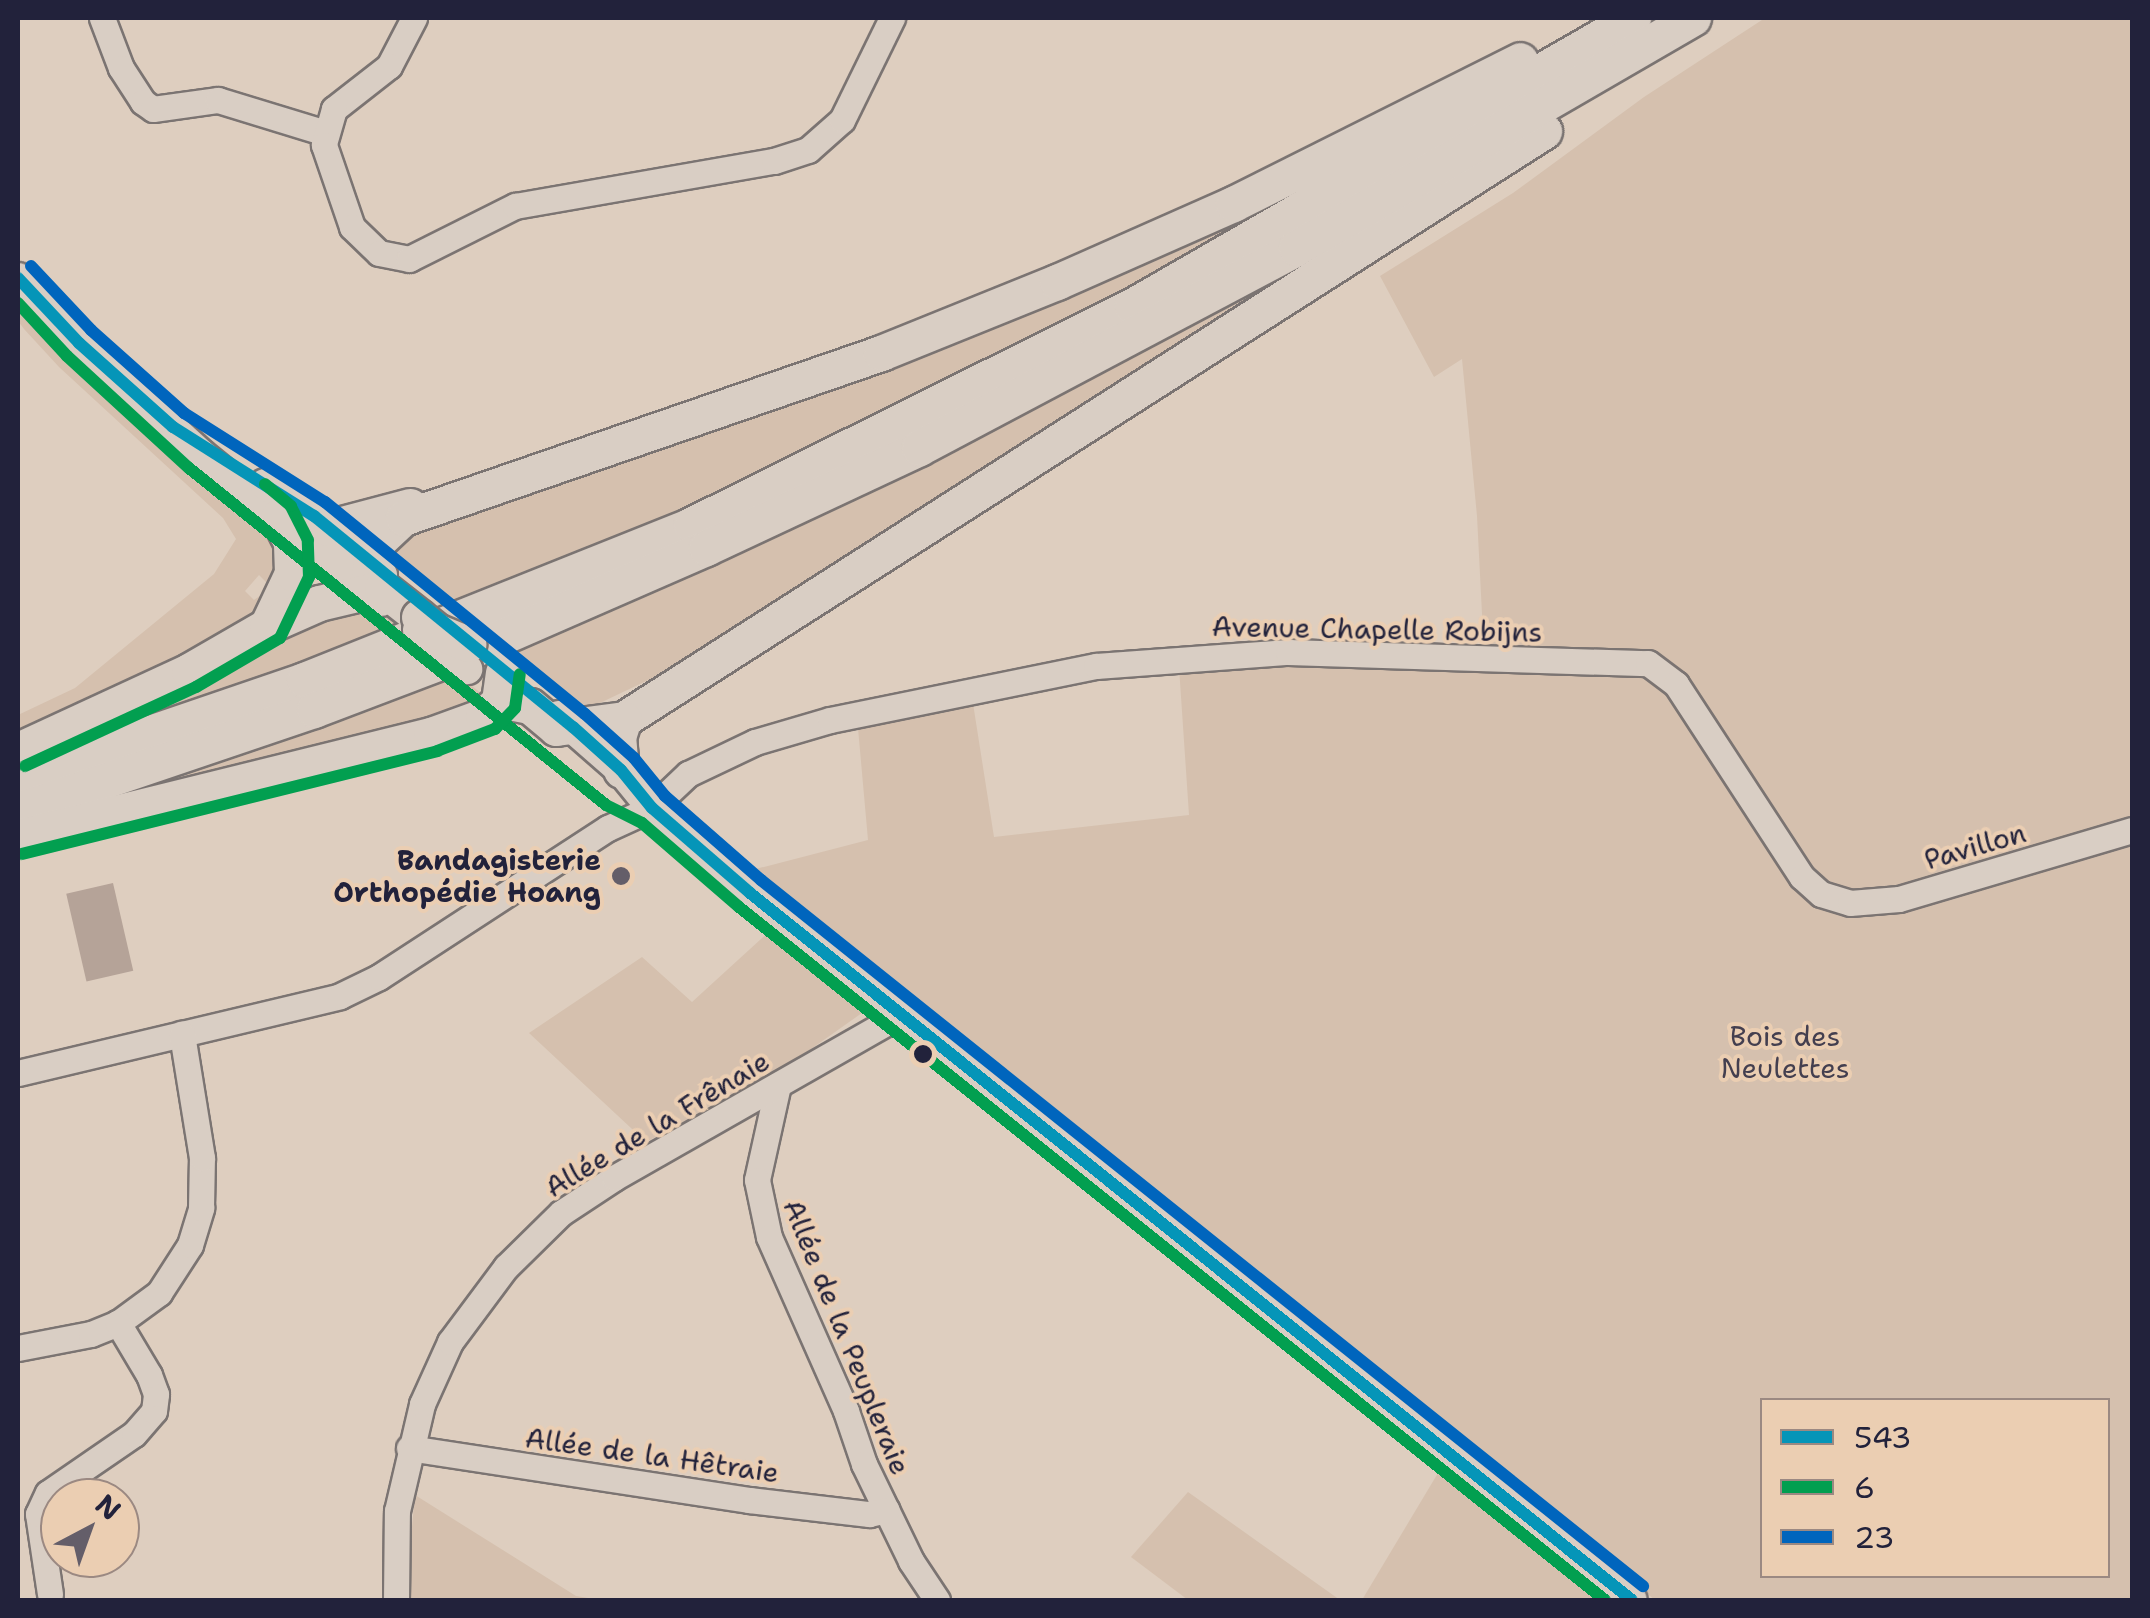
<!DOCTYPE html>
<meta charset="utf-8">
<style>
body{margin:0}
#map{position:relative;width:2150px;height:1618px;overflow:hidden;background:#decebf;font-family:"Shantell Sans",sans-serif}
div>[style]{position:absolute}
.green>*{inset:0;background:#d5c0ae}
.water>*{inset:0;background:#b5a398;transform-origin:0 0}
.roads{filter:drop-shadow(2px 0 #7b7472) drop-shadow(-2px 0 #7b7472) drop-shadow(0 2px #7b7472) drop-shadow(0 -2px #7b7472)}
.minor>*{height:25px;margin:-12.5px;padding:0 12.5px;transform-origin:12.5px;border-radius:12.5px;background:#d9cec4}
.major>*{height:30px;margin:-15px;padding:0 15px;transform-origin:15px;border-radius:15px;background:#d9cec4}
.highway>*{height:35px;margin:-17.5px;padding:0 17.5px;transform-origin:17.5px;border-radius:17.5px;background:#d9cec4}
.bridges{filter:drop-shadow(2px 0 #7b7472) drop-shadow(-2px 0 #7b7472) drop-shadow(0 2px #7b7472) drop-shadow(0 -2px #7b7472)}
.major-bridge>*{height:30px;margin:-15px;padding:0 15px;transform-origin:15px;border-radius:15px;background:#d9cec4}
.highway-bridge>*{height:35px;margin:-17.5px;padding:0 17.5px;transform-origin:17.5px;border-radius:17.5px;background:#d9cec4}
.bus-1>*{height:12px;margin:-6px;padding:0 6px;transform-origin:6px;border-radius:6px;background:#0595b8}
.bus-2>*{height:12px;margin:-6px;padding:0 6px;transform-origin:6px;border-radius:6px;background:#029f50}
.bus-3>*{height:12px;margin:-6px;padding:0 6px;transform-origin:6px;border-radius:6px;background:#0065bd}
.dots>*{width:28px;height:28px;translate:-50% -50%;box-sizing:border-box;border:5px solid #ebceb2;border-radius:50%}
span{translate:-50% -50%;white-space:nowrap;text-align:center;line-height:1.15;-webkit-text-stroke:8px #ebceb2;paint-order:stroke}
.street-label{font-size:28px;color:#22223b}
.poi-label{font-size:28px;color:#22223b;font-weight:700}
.right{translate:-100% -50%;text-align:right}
.park-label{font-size:28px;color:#443f4f}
.frame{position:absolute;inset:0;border:20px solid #22223b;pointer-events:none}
.legend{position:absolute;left:1760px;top:1398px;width:350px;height:180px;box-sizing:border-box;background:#ebceb2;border:2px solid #9b8982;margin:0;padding:12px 18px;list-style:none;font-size:30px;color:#22223b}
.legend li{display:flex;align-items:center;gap:20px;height:50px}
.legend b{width:50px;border:2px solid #9b8982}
.north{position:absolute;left:40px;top:1478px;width:100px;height:100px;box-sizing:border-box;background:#ebceb2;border:2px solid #9b8982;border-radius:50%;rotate:41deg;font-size:28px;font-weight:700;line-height:40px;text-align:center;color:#22223b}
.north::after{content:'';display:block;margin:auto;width:35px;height:45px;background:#645e69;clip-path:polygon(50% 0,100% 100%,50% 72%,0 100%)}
</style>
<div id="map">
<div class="green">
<div style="clip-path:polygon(evenodd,1765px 18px,2132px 18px,2132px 1600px,1655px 1600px,748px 871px,868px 840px,857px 717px,972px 697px,994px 837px,1189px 815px,1179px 667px,1367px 666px,1682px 674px,1484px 653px,1477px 516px,1462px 359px,1434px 377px,1380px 276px,1513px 193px,1644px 97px,1765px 18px,1762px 1400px,2108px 1400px,2108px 1576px,1762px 1576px,1762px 1400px)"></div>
<div style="clip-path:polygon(1516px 137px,701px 655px,581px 712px,505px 653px,457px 674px,487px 698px,459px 714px,18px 823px)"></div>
<div style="clip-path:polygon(1388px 140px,1109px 300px,694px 506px,349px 651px,18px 762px,342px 606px,380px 611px,398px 626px,446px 605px,389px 561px,397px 533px)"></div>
<div style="clip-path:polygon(18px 296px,237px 491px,281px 544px,274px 600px,263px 591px,268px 584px,259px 575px,245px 591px,254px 600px,261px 595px,270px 604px,167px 664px,18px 732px,18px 715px,75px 688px,214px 574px,236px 539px,223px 518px,59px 367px,24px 329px,18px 321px)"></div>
<div style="clip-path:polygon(772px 929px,869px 1008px,777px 1073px,646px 1142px,529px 1033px,642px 957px,692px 1002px)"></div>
<div style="clip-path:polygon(1444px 1463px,1613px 1600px,1362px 1600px)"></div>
<div style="clip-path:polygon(1188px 1492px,1340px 1600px,1188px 1600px,1131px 1557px)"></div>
<div style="clip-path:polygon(415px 1495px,576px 1596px,600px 1600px,405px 1600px)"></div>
</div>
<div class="water">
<div style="left:113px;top:883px;width:90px;height:48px;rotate:77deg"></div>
</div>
<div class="roads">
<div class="minor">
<div style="left:102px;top:18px;width:53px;rotate:69.2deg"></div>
<div style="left:121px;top:68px;width:40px;rotate:57.1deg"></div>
<div style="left:143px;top:102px;width:12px;rotate:35deg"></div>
<div style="left:153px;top:109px;width:66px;rotate:-7.9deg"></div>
<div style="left:218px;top:100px;width:113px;rotate:17deg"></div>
<div style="left:414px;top:18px;width:54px;rotate:117.5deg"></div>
<div style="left:389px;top:66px;width:70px;rotate:142deg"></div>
<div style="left:334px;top:109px;width:37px;rotate:106deg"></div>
<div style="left:324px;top:145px;width:87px;rotate:71.1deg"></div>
<div style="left:352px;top:227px;width:37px;rotate:44deg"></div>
<div style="left:379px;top:253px;width:31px;rotate:11deg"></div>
<div style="left:409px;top:259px;width:119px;rotate:-26.6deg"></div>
<div style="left:515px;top:206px;width:263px;rotate:-9.9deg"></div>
<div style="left:774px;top:161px;width:36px;rotate:-18deg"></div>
<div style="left:808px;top:150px;width:45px;rotate:-41.4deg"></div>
<div style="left:842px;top:120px;width:114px;rotate:-63.9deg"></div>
<div style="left:18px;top:1073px;width:331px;rotate:-13.4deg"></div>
<div style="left:340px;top:996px;width:43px;rotate:-26deg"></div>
<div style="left:379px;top:977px;width:273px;rotate:-33.1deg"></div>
<div style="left:608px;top:828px;width:48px;rotate:-24.4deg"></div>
<div style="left:652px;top:808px;width:50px;rotate:-43.4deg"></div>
<div style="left:688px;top:774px;width:74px;rotate:-25.5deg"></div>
<div style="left:755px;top:742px;width:78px;rotate:-16.3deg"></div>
<div style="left:830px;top:720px;width:271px;rotate:-11.5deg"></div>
<div style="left:1096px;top:666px;width:193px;rotate:-4.2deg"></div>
<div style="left:1288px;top:652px;width:360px;rotate:1.8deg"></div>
<div style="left:1648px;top:663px;width:35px;rotate:37deg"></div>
<div style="left:1676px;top:684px;width:230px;rotate:56.9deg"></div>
<div style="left:1802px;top:877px;width:25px;rotate:42deg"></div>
<div style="left:1821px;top:894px;width:30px;rotate:17deg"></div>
<div style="left:1850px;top:903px;width:49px;rotate:-4.7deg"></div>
<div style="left:1899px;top:899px;width:243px;rotate:-16.5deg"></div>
<div style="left:778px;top:1085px;width:97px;rotate:102.5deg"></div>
<div style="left:757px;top:1180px;width:58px;rotate:78.1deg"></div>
<div style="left:769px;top:1237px;width:190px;rotate:66.1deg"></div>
<div style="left:846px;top:1411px;width:56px;rotate:71.2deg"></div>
<div style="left:864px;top:1464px;width:108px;rotate:64.1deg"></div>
<div style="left:911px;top:1561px;width:47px;rotate:56.3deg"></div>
<div style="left:18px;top:1348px;width:74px;rotate:-10.9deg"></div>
<div style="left:91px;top:1334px;width:29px;rotate:-22deg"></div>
<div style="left:118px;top:1323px;width:51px;rotate:-36.2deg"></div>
<div style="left:159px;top:1293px;width:57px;rotate:-57.1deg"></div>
<div style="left:190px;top:1245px;width:39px;rotate:-73deg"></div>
<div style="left:201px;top:1208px;width:50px;rotate:-88.9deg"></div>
<div style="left:202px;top:1158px;width:126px;rotate:-99.2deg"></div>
<div style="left:409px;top:1448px;width:344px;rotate:8.7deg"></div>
<div style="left:749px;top:1500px;width:121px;rotate:6.7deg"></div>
<div style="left:869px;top:1514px;width:18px;rotate:-13deg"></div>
<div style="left:50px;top:1594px;width:81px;rotate:-98.5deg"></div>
<div style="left:38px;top:1514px;width:23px;rotate:-65deg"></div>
<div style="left:48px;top:1493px;width:104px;rotate:-34.5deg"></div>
<div style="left:134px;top:1434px;width:30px;rotate:-49deg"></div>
<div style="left:154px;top:1411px;width:17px;rotate:-83deg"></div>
<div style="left:156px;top:1394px;width:20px;rotate:-110deg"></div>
<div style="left:149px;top:1375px;width:61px;rotate:-120.8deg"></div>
<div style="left:396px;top:1600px;width:89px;rotate:-89.4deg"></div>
<div style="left:397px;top:1511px;width:110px;rotate:-76.8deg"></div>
<div style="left:422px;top:1404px;width:68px;rotate:-65.7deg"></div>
<div style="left:450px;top:1342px;width:94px;rotate:-53.3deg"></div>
<div style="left:506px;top:1267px;width:77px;rotate:-44.5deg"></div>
<div style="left:561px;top:1213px;width:64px;rotate:-33.4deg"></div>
<div style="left:614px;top:1178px;width:331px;rotate:-29.7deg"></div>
</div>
<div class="major">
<div style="left:18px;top:278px;width:89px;rotate:46.8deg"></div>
<div style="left:79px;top:343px;width:164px;rotate:42.5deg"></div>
<div style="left:200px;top:454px;width:233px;rotate:39.1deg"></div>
<div style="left:265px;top:484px;width:59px;rotate:33.1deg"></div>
<div style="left:314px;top:516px;width:90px;rotate:40.9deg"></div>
<div style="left:559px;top:716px;width:82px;rotate:41.1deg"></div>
<div style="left:621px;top:770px;width:49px;rotate:50.8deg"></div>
<div style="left:652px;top:808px;width:130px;rotate:40.9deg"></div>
<div style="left:750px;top:893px;width:1130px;rotate:38.72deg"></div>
</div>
<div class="highway">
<div style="left:327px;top:528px;width:86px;rotate:-14.8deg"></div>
<div style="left:368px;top:590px;width:43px;rotate:-84.7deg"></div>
<div style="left:372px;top:547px;width:42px;rotate:-43.1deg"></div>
<div style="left:403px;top:518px;width:506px;rotate:-19.04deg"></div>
<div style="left:881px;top:353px;width:190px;rotate:-22deg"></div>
<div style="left:1057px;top:282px;width:193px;rotate:-23.9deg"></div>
<div style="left:1233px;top:204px;width:321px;rotate:-26.6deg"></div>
<div style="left:267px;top:626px;width:59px;rotate:-64.7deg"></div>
<div style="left:292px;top:573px;width:31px;rotate:-92deg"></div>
<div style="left:291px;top:542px;width:28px;rotate:-117deg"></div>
<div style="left:509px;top:702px;width:21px;rotate:11deg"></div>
<div style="left:530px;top:706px;width:34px;rotate:40deg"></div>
<div style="left:556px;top:728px;width:69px;rotate:-7.5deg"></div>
<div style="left:624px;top:719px;width:1092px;rotate:-32.58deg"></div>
<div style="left:18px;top:750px;width:188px;rotate:-24.8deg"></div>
<div style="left:189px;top:671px;width:90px;rotate:-30deg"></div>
<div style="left:267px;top:626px;width:57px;rotate:-23.9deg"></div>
<div style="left:319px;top:603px;width:65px;rotate:-13.4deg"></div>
<div style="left:382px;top:588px;width:47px;rotate:38.1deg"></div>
<div style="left:621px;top:770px;width:33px;rotate:-95deg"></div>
<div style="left:618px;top:737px;width:19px;rotate:-72deg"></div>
<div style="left:18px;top:778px;width:302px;rotate:-18.9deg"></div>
<div style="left:304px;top:680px;width:417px;rotate:-21.8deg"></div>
<div style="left:691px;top:525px;width:492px;rotate:-26.4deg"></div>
<div style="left:1132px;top:306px;width:578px;rotate:-29.89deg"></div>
<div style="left:18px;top:810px;width:312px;rotate:-18.7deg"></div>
<div style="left:314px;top:710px;width:174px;rotate:-20.8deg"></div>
<div style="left:477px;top:648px;width:250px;rotate:-23.6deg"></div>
<div style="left:706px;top:548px;width:235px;rotate:-25.1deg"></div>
<div style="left:919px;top:448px;width:427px;rotate:-27.9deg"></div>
<div style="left:1296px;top:248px;width:459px;rotate:-30.1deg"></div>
<div style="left:18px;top:837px;width:425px;rotate:-13.9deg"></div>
<div style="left:431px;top:735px;width:55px;rotate:-20.1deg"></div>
<div style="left:483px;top:716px;width:22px;rotate:-43deg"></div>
<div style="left:499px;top:701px;width:29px;rotate:-82deg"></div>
</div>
</div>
<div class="bridges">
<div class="major-bridge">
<div style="left:418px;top:630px;width:63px;rotate:38.5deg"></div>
</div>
<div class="highway-bridge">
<div style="left:419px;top:617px;width:22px;rotate:39deg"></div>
<div style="left:436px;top:631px;width:35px;rotate:22deg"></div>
</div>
</div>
<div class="bus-1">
<div style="left:18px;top:278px;width:89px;rotate:46.8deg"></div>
<div style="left:79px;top:343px;width:126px;rotate:41.8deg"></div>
<div style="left:173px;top:427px;width:167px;rotate:32.3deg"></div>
<div style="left:314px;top:516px;width:334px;rotate:39.2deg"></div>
<div style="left:573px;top:727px;width:64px;rotate:41.9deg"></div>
<div style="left:621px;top:770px;width:49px;rotate:50.8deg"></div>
<div style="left:652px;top:808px;width:130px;rotate:40.9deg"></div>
<div style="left:750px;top:893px;width:1130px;rotate:38.72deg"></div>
</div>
<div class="bus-2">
<div style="left:18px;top:303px;width:72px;rotate:47.2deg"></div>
<div style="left:67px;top:356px;width:166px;rotate:42.6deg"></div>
<div style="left:189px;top:468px;width:536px;rotate:38.94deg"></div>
<div style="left:606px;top:805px;width:40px;rotate:26.6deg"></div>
<div style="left:642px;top:823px;width:128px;rotate:40.9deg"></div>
<div style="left:739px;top:907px;width:1109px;rotate:38.67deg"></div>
<div style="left:25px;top:766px;width:188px;rotate:-24.8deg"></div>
<div style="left:196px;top:687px;width:97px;rotate:-30.3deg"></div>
<div style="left:280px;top:638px;width:68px;rotate:-64.6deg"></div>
<div style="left:309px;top:577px;width:37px;rotate:-92deg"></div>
<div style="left:308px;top:540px;width:38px;rotate:-117deg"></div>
<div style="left:291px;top:506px;width:34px;rotate:-140deg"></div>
<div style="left:22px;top:854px;width:428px;rotate:-13.9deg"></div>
<div style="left:437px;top:751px;width:62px;rotate:-20.8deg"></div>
<div style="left:495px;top:729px;width:29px;rotate:-46deg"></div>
<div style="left:515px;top:708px;width:34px;rotate:-82deg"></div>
</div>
<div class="bus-3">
<div style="left:31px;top:266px;width:88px;rotate:46.8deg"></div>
<div style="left:91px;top:330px;width:125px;rotate:41.7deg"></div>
<div style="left:184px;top:413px;width:167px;rotate:32.3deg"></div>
<div style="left:325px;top:502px;width:335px;rotate:39.2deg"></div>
<div style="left:585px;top:714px;width:66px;rotate:41.9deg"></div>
<div style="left:634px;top:758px;width:49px;rotate:50.8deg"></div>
<div style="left:665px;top:796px;width:128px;rotate:41.2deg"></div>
<div style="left:761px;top:880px;width:1130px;rotate:38.68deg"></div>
</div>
<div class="dots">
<div style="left:621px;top:876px;background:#645e69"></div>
<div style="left:923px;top:1054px;background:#22223b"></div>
</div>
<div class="street-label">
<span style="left:1377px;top:629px;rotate:1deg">Avenue Chapelle Robijns</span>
<span style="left:1975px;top:846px;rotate:-16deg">Pavillon</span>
<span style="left:657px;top:1124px;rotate:-31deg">Allée de la Frênaie</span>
<span style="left:847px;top:1337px;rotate:68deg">Allée de la Peupleraie</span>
<span style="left:652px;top:1455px;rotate:8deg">Allée de la Hêtraie</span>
</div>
<div class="poi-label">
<span class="right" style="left:601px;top:876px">Bandagisterie<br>Orthopédie Hoang</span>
</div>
<div class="park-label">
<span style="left:1785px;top:1052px">Bois des<br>Neulettes</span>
</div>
<div class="frame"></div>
<ul class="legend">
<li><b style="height:12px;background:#0595b8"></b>543</li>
<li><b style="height:12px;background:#029f50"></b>6</li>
<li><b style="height:12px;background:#0065bd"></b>23</li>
</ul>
<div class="north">N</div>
</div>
